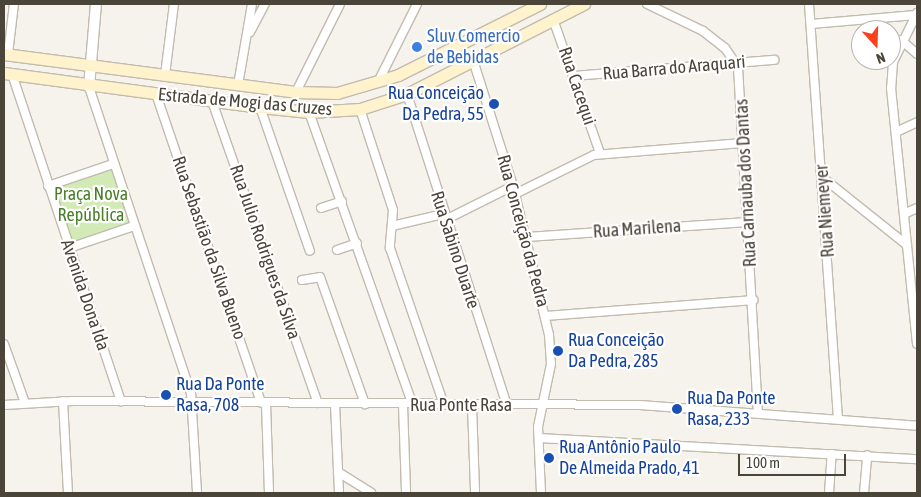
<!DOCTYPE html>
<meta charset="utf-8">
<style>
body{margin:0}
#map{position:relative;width:921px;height:497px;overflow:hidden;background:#f6f3ec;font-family:"Asap Condensed",sans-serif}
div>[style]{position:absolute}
.green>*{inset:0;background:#d2eab5;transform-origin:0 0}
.roads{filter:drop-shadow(1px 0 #c2bbae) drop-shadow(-1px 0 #c2bbae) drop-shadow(0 1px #c2bbae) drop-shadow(0 -1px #c2bbae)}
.minor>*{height:8px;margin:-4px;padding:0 4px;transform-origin:4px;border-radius:4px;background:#fff}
.tertiary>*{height:10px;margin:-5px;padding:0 5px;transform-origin:5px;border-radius:5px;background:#fff}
.secondary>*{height:11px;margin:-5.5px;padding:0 5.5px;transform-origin:5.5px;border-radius:5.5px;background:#fff3cd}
.dots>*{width:14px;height:14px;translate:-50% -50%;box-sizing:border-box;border:2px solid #fff;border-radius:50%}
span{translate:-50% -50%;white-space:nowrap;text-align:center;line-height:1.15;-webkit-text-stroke:4.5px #fff;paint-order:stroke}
.shop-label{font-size:18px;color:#366cbe}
.left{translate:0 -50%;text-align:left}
.street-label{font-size:18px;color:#4b4439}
.transit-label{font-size:18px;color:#164399}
.right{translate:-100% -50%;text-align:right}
.park-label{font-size:18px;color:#4a7f2a}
.frame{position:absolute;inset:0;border:5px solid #4b4439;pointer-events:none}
.north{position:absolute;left:851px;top:20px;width:50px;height:50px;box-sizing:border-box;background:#fff;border:1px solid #b7b4b0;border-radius:50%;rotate:160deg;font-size:14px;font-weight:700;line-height:20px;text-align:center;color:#4b4439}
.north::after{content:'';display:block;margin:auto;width:18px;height:22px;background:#fc3f1d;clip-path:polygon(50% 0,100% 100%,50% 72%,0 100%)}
.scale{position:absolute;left:738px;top:454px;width:108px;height:22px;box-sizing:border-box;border:2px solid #4b4439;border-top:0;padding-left:6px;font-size:15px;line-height:18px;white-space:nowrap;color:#4b4439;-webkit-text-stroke:4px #fff;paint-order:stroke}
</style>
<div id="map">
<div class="green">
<div style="left:111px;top:167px;width:60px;height:62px;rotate:72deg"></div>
</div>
<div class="roads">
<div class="minor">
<div style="left:647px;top:4px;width:62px;rotate:25.7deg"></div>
<div style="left:703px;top:31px;width:28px;rotate:38deg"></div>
<div style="left:725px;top:48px;width:23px;rotate:56deg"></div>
<div style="left:738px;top:67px;width:346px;rotate:86.7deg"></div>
<div style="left:809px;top:4px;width:416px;rotate:86deg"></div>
<div style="left:917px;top:13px;width:55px;rotate:116.1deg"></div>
<div style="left:893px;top:62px;width:26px;rotate:94deg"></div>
<div style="left:891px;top:88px;width:257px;rotate:84.2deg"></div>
<div style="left:553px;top:19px;width:142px;rotate:70.7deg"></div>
<div style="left:811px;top:24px;width:105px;rotate:-4.9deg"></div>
<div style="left:250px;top:32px;width:32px;rotate:-62deg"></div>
<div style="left:901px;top:40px;width:21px;rotate:41deg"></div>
<div style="left:8px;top:54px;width:50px;rotate:-83.2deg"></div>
<div style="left:473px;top:60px;width:132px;rotate:72.4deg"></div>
<div style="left:513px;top:186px;width:153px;rotate:76.4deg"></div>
<div style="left:549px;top:335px;width:29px;rotate:86deg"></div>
<div style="left:551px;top:364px;width:64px;rotate:101.7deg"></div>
<div style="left:538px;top:427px;width:66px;rotate:87.4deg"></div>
<div style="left:12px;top:74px;width:345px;rotate:71.6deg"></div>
<div style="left:165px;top:75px;width:72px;rotate:-82.8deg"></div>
<div style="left:574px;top:76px;width:201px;rotate:-4.6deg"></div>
<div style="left:378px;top:82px;width:87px;rotate:-63.4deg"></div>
<div style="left:238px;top:85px;width:82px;rotate:-80.2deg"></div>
<div style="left:89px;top:87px;width:324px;rotate:71.6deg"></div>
<div style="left:191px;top:394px;width:99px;rotate:86.5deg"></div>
<div style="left:296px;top:92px;width:98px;rotate:-63.4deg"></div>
<div style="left:156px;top:94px;width:326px;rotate:71.2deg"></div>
<div style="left:407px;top:94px;width:327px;rotate:72.2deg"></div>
<div style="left:212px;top:101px;width:320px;rotate:70.7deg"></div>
<div style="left:260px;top:107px;width:152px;rotate:70.9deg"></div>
<div style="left:360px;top:109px;width:106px;rotate:71.9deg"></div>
<div style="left:393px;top:210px;width:38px;rotate:95deg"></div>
<div style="left:390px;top:248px;width:166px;rotate:71deg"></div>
<div style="left:309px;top:112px;width:311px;rotate:70.5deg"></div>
<div style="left:896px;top:132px;width:23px;rotate:-25deg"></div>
<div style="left:822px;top:177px;width:109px;rotate:38.7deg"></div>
<div style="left:48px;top:186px;width:69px;rotate:-18.7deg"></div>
<div style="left:515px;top:194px;width:88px;rotate:-26.3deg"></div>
<div style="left:594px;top:155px;width:149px;rotate:-4.6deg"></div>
<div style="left:321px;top:208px;width:22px;rotate:-18deg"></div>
<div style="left:904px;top:214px;width:14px;rotate:-25deg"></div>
<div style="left:445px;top:220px;width:76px;rotate:-26.6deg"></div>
<div style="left:392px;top:226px;width:52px;rotate:-13.2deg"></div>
<div style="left:527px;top:237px;width:221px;rotate:-3.9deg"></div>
<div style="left:69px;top:248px;width:69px;rotate:-18.7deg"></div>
<div style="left:337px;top:250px;width:21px;rotate:-19deg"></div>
<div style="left:302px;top:280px;width:18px;rotate:-9deg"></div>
<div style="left:320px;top:277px;width:135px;rotate:70.5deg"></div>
<div style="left:546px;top:316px;width:208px;rotate:-4.4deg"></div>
<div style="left:4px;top:344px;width:63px;rotate:70.4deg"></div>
<div style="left:63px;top:401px;width:92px;rotate:86.9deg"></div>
<div style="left:266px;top:403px;width:90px;rotate:88.1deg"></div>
<div style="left:335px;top:404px;width:89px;rotate:87.4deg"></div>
<div style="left:4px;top:405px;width:69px;rotate:-3.3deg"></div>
<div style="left:73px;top:401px;width:567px;rotate:0.4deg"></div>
<div style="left:640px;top:405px;width:278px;rotate:4.3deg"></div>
<div style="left:403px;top:405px;width:88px;rotate:88deg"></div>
<div style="left:472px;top:405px;width:88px;rotate:88deg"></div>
<div style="left:539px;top:438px;width:379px;rotate:3.2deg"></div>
<div style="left:338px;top:472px;width:39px;rotate:32deg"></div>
<div style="left:829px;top:493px;width:39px;rotate:-86deg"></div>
<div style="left:864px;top:493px;width:38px;rotate:-85deg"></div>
</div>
<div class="tertiary">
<div style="left:89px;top:87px;width:83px;rotate:-85.2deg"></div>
</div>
<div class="secondary">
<div style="left:4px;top:54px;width:294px;rotate:7.4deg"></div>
<div style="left:296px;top:92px;width:41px;rotate:1.4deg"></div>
<div style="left:337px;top:93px;width:64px;rotate:-16.4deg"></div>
<div style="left:398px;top:75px;width:159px;rotate:-26.6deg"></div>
<div style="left:4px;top:73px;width:258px;rotate:7.6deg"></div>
<div style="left:260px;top:107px;width:49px;rotate:5.8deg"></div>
<div style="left:309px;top:112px;width:51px;rotate:-3.4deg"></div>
<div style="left:360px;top:109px;width:49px;rotate:-17.7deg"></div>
<div style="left:407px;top:94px;width:199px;rotate:-27deg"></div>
</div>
</div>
<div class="dots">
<div style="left:417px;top:47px;background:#3f7fe0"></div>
<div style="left:494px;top:104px;background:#1a4fb4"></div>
<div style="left:558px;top:351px;background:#1a4fb4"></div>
<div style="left:166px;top:395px;background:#1a4fb4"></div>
<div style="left:677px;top:409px;background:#1a4fb4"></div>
<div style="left:549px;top:458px;background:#1a4fb4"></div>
</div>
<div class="shop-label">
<span class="left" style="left:427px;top:47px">Sluv Comercio<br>de Bebidas</span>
</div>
<div class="street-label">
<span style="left:674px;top:68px;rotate:-5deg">Rua Barra do Araquari</span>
<span style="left:577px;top:86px;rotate:71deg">Rua Cacequi</span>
<span style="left:245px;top:102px;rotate:5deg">Estrada de Mogi das Cruzes</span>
<span style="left:746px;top:183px;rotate:-93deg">Rua Carnauba dos Dantas</span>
<span style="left:825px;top:211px;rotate:-94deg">Rua Niemeyer</span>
<span style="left:637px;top:229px;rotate:-4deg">Rua Marilena</span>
<span style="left:523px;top:231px;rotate:75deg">Rua Conceição da Pedra</span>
<span style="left:209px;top:248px;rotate:71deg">Rua Sebastião da Silva Bueno</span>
<span style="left:455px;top:250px;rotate:72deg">Rua Sabino Duarte</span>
<span style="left:265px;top:252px;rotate:71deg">Rua Julio Rodrigues da Silva</span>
<span style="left:85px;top:295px;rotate:71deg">Avenida Dona Ida</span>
<span style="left:461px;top:405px">Rua Ponte Rasa</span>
</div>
<div class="transit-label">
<span class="right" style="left:484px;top:104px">Rua Conceição<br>Da Pedra, 55</span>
<span class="left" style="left:568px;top:351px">Rua Conceição<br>Da Pedra, 285</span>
<span class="left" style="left:176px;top:395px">Rua Da Ponte<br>Rasa, 708</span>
<span class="left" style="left:687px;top:409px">Rua Da Ponte<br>Rasa, 233</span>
<span class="left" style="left:559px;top:458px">Rua Antônio Paulo<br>De Almeida Prado, 41</span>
</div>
<div class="park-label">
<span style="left:91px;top:205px">Praça Nova<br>República</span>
</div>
<div class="frame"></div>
<div class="north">N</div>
<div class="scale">100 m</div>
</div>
